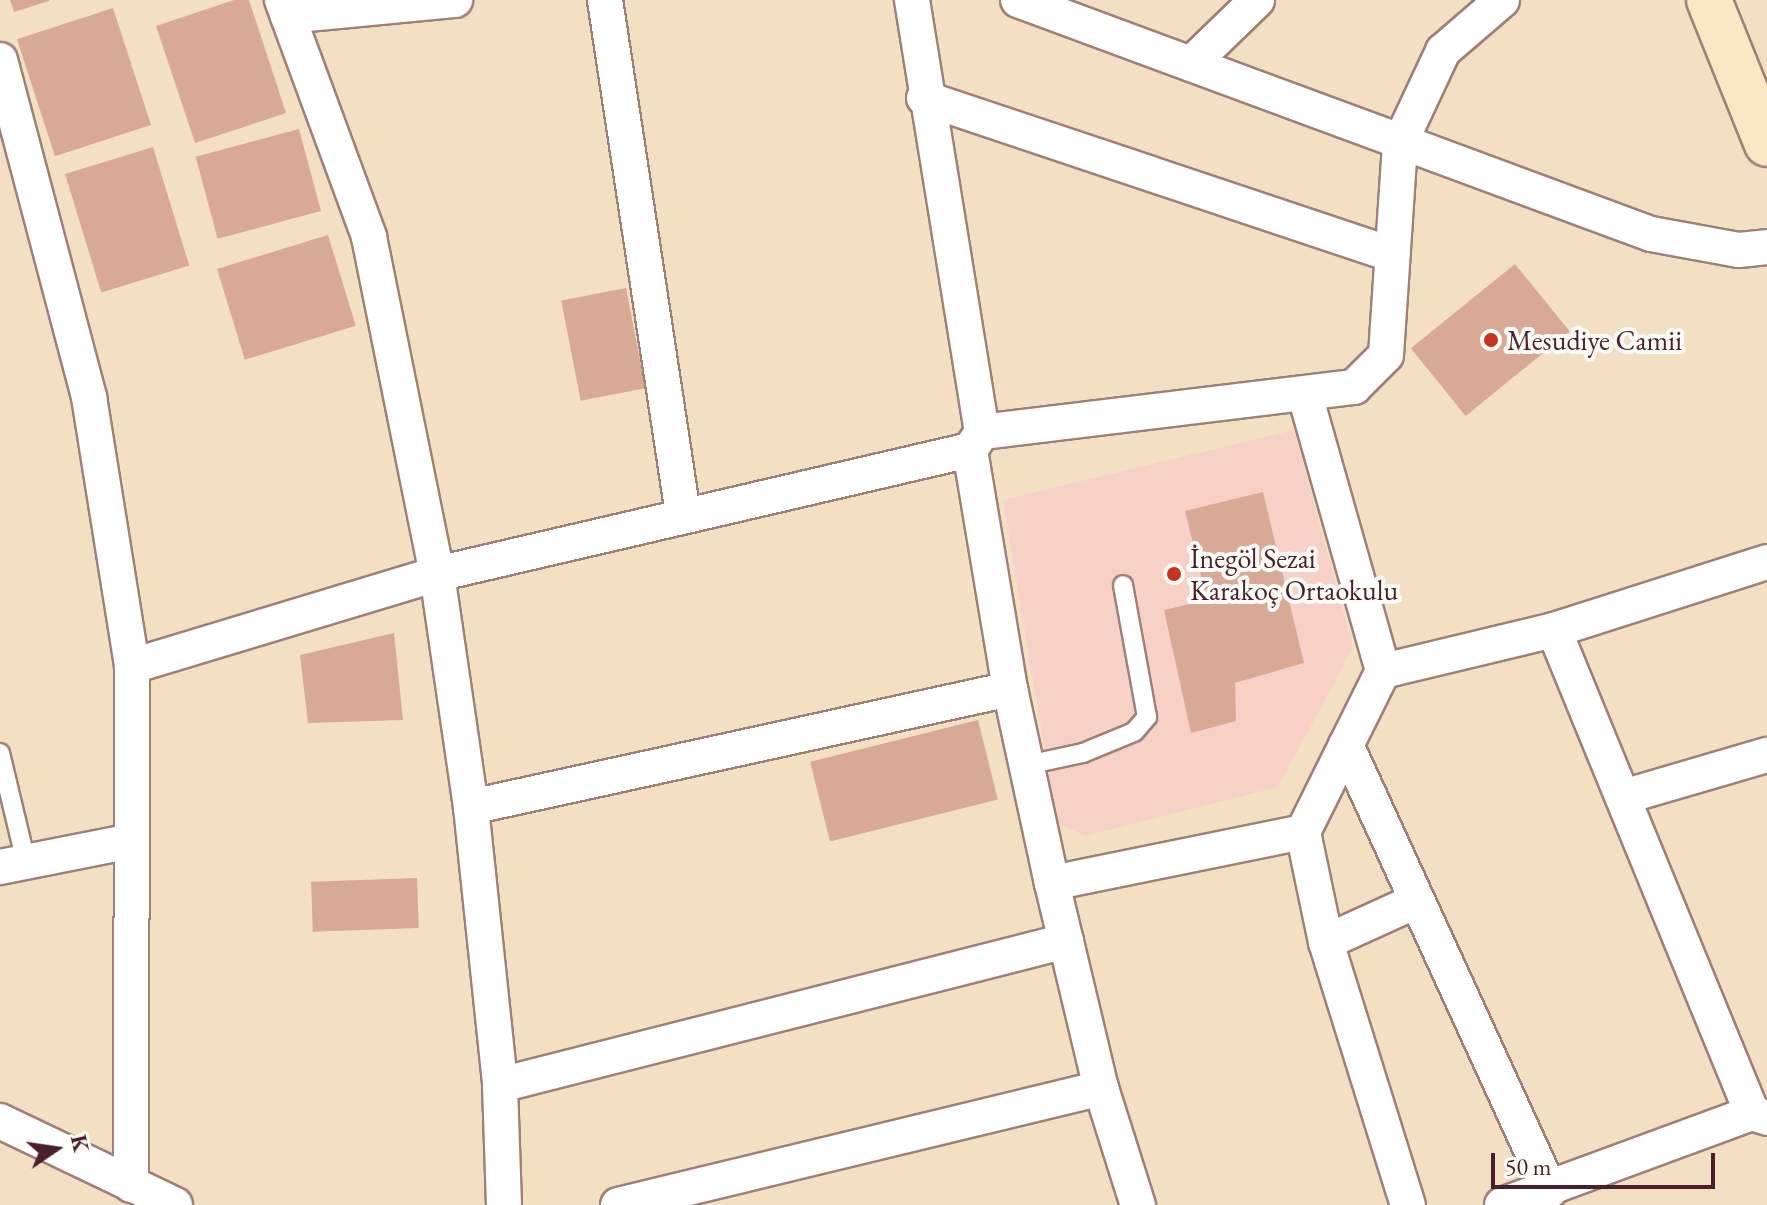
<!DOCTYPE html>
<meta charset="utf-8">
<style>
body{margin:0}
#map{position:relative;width:1767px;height:1205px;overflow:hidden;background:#f3e0c3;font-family:"EB Garamond",serif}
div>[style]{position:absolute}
.built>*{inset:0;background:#f7d1c6}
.building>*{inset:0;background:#d8aa96;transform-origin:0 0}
.roads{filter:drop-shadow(2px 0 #9e8077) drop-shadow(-2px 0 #9e8077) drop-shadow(0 2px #9e8077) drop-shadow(0 -2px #9e8077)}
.lane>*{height:18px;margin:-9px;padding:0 9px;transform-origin:9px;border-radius:9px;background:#fff}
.street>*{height:34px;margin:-17px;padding:0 17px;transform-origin:17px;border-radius:17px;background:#fff}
.secondary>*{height:44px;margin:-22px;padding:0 22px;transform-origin:22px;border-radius:22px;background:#fae7c3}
.dots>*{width:22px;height:22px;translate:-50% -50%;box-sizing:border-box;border:4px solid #fdfcf7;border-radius:50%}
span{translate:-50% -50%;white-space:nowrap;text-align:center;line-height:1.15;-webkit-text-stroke:8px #fdfcf7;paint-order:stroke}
.poi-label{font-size:28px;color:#4a1f2b}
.left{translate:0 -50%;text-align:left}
.north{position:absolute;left:16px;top:1109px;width:80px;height:80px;-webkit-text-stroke:6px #fdfcf7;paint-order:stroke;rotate:77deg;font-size:22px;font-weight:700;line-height:32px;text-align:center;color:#4a1f2b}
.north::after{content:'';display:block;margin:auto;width:28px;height:36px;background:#4a1f2b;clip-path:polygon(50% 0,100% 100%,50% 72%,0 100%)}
.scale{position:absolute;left:1491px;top:1153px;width:224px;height:36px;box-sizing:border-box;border:4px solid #4a1f2b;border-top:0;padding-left:10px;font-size:24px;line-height:28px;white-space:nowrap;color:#4a1f2b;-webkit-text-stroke:6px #fdfcf7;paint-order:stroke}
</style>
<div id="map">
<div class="built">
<div style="clip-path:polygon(1294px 430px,1353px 648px,1278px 787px,1085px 836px,1057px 823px,1003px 500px)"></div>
</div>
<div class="building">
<div style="clip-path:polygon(10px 0,49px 0,49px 1px,14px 12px)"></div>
<div style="clip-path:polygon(234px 0,249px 0,286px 113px,195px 143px,156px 26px)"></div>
<div style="left:113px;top:8px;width:123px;height:101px;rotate:72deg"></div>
<div style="left:299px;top:129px;width:85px;height:107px;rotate:75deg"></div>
<div style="left:153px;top:147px;width:124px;height:92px;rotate:73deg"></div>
<div style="left:328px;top:235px;width:95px;height:116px;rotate:73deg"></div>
<div style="left:1515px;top:264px;width:87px;height:134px;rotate:51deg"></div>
<div style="left:626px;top:288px;width:102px;height:66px;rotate:79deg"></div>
<div style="clip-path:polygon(1263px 492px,1304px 663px,1235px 683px,1236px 721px,1191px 733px,1164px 610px,1207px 600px,1185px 511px)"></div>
<div style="clip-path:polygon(394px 633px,403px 720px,308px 723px,300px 655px)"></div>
<div style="left:978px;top:720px;width:82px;height:173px;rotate:76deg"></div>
<div style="left:417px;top:878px;width:50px;height:106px;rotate:88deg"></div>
</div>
<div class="roads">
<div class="lane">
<div style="left:0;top:753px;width:112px;rotate:76.6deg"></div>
<div style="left:1027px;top:765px;width:57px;rotate:-12.1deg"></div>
<div style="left:1083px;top:753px;width:55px;rotate:-22.4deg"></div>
<div style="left:1134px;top:732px;width:20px;rotate:-49deg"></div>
<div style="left:1147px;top:717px;width:134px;rotate:-100.3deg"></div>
</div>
<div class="street">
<div style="left:282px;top:0;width:252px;rotate:69.8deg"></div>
<div style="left:369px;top:237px;width:344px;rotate:78.6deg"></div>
<div style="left:437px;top:574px;width:235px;rotate:81.7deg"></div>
<div style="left:471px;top:807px;width:280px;rotate:84deg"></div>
<div style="left:500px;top:1085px;width:120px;rotate:88.1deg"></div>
<div style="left:605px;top:0;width:520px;rotate:81.37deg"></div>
<div style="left:912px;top:0;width:438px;rotate:80.8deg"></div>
<div style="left:1018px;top:0;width:675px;rotate:20.29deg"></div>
<div style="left:1651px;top:234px;width:89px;rotate:10.3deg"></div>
<div style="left:1739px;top:250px;width:28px;rotate:-6deg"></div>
<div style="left:288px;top:16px;width:168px;rotate:-5.5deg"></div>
<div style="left:0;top:60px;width:349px;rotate:75.2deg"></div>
<div style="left:89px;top:397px;width:272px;rotate:80.9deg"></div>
<div style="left:132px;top:666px;width:519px;rotate:90.11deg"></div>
<div style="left:1191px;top:64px;width:92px;rotate:-44.1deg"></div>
<div style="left:924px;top:98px;width:494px;rotate:18.5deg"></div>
<div style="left:1305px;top:395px;width:287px;rotate:74.2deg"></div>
<div style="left:970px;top:450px;width:242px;rotate:80.5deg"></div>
<div style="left:1010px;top:689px;width:198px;rotate:77.8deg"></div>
<div style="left:1052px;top:883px;width:211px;rotate:76.6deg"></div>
<div style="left:1101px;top:1088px;width:123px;rotate:72.5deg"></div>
<div style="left:132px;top:666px;width:319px;rotate:-16.8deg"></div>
<div style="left:437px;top:574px;width:547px;rotate:-13.1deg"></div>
<div style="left:970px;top:450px;width:22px;rotate:-56deg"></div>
<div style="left:982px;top:432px;width:375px;rotate:-6.9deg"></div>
<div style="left:1354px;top:387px;width:45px;rotate:-45deg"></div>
<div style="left:1386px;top:355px;width:212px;rotate:-86.2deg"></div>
<div style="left:1400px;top:143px;width:102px;rotate:-64.9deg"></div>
<div style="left:1443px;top:51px;width:78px;rotate:-40.8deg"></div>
<div style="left:1346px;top:745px;width:490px;rotate:65.4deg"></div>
<div style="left:1623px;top:797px;width:150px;rotate:-16.3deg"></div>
<div style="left:471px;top:807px;width:552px;rotate:-12.35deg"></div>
<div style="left:1303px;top:832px;width:180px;rotate:-63.6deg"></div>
<div style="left:1383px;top:671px;width:176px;rotate:-13.5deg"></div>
<div style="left:0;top:867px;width:128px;rotate:-11.2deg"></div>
<div style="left:1052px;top:883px;width:256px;rotate:-11.5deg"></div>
<div style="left:1303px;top:832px;width:112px;rotate:78.2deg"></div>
<div style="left:1326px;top:942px;width:275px;rotate:72.7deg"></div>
<div style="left:1326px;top:942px;width:99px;rotate:-24.5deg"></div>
<div style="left:500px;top:1085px;width:584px;rotate:-14.27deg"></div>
<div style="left:1752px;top:1113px;width:522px;rotate:-112.29deg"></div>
<div style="left:1554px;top:630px;width:224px;rotate:-17.7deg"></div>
<div style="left:0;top:1121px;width:194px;rotate:25.6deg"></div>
<div style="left:618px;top:1205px;width:497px;rotate:-13.6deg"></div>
<div style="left:1502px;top:1205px;width:266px;rotate:-20.2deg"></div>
<div style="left:1752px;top:1113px;width:16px;rotate:18deg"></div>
</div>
<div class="secondary">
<div style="left:1709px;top:0;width:155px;rotate:68.1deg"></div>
</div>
</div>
<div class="dots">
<div style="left:1491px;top:340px;background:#c8321e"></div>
<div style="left:1174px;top:574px;background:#c8321e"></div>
</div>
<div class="poi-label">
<span class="left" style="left:1507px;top:340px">Mesudiye Camii</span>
<span class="left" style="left:1190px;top:574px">İnegöl Sezai<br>Karakoç Ortaokulu</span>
</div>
<div class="north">K</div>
<div class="scale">50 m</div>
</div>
